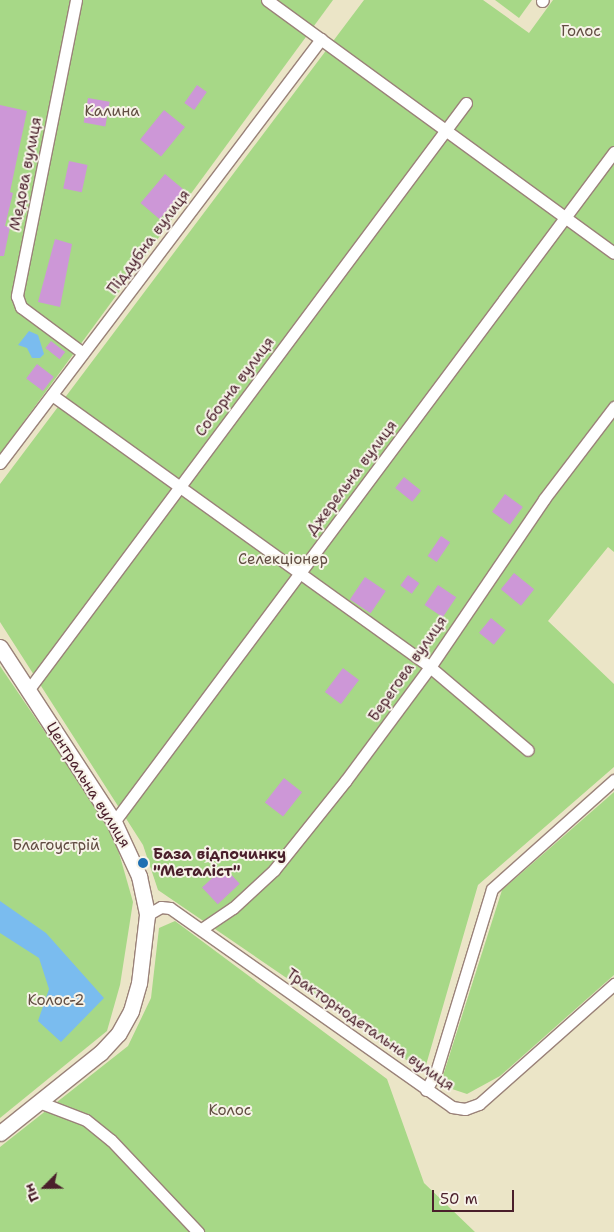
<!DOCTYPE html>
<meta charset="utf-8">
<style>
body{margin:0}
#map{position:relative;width:614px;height:1232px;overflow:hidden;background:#ebe5c7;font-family:"Shantell Sans",sans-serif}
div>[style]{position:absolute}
.green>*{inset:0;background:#a7d887}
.water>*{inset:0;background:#7abcef}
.building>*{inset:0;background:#cd97d7;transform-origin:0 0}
.roads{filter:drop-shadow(1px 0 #9a8279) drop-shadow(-1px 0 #9a8279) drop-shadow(0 1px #9a8279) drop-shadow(0 -1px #9a8279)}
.minor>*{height:11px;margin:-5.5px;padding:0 5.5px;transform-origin:5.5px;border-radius:5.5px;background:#fff}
.tertiary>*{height:15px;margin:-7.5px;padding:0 7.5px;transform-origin:7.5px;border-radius:7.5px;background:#fff}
.dots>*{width:14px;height:14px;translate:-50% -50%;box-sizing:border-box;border:2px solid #f7f3e8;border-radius:50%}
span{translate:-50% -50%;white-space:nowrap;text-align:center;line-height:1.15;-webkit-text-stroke:4px #f7f3e8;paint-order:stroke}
.park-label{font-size:15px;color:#614d42}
.street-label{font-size:15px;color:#4a1f2b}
.poi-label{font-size:15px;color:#4a1f2b;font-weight:700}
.left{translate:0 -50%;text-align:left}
.north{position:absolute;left:20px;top:1162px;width:50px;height:50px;-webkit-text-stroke:4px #f7f3e8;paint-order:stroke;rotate:247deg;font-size:14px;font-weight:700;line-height:20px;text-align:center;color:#4a1f2b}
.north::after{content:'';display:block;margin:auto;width:18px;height:22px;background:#4a1f2b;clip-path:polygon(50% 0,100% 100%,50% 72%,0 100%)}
.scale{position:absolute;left:432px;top:1190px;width:82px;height:22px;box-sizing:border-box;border:2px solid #4a1f2b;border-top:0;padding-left:6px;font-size:15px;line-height:18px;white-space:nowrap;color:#4a1f2b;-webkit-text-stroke:4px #f7f3e8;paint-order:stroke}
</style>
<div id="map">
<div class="green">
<div style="clip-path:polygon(0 0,333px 0,0 454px)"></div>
<div style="clip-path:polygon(364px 0,483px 0,529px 33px,553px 0,614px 0,614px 552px,608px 547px,548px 621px,614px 684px,614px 767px,478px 885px,424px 1072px,158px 890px,143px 845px,0 622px,0 484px)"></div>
<div style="clip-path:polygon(495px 0,532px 0,519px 18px)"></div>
<div style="clip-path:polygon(0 666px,113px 832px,133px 902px,120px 985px,107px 1031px,0 1118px)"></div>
<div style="clip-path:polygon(614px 792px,614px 975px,500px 1076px,467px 1094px,440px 1085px,502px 890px)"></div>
<div style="clip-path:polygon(175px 921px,387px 1079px,424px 1183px,475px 1232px,0 1232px,0 1147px,128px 1046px,151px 998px,159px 928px)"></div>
</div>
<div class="water">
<div style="clip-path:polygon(29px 331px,38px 335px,44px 354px,40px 358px,32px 358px,27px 348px,18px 345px)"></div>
<div style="clip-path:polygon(0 901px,46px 933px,104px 998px,61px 1042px,38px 1021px,49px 989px,39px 958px,0 933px)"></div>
</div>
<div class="building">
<div style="left:197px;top:85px;width:12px;height:22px;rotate:35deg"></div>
<div style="left:88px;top:98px;width:22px;height:25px;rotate:10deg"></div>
<div style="clip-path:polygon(0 105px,27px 111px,10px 192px,13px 193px,5px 226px,10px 227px,4px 256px,0 256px)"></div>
<div style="left:164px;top:110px;width:27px;height:38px;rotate:39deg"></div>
<div style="left:69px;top:161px;width:19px;height:28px;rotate:12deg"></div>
<div style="left:165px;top:174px;width:25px;height:38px;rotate:40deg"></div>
<div style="clip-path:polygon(55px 239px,72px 244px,60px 307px,38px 302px)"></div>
<div style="left:51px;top:341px;width:18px;height:9px;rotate:38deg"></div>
<div style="left:37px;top:364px;width:21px;height:18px;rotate:37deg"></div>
<div style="left:404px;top:477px;width:22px;height:14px;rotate:39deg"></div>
<div style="left:505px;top:494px;width:22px;height:22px;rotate:36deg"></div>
<div style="left:441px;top:536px;width:11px;height:24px;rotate:34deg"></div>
<div style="left:514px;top:573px;width:26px;height:21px;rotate:39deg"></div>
<div style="left:408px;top:575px;width:14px;height:13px;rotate:36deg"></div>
<div style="left:365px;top:577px;width:25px;height:27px;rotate:34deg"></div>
<div style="left:438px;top:585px;width:22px;height:24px;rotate:34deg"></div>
<div style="left:491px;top:618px;width:19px;height:19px;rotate:39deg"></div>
<div style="left:343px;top:668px;width:20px;height:30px;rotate:37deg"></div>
<div style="left:284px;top:778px;width:23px;height:31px;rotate:38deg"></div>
<div style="left:224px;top:867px;width:23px;height:30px;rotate:47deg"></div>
</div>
<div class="roads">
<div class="minor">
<div style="left:76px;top:0;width:302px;rotate:101.3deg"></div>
<div style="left:17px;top:296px;width:12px;rotate:70deg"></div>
<div style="left:21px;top:307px;width:77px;rotate:36.6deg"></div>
<div style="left:267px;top:0;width:429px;rotate:36.1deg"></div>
<div style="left:542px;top:1px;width:1px;rotate:-45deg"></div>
<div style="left:52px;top:395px;width:466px;rotate:35.7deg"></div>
<div style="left:430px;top:667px;width:128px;rotate:40.3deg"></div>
<div style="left:0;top:463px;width:532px;rotate:-52.87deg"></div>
<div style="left:29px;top:689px;width:731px;rotate:-53.29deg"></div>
<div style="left:114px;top:822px;width:836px;rotate:-53.27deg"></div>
<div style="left:147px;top:915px;width:16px;rotate:-30deg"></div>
<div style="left:161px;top:907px;width:9px;rotate:6deg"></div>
<div style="left:170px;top:908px;width:345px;rotate:35.2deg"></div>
<div style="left:452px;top:1107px;width:13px;rotate:9deg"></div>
<div style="left:465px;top:1109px;width:15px;rotate:-20deg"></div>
<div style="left:479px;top:1104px;width:181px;rotate:-41.6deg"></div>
<div style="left:203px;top:928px;width:36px;rotate:-34deg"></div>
<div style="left:233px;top:908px;width:56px;rotate:-42.8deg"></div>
<div style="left:274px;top:870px;width:115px;rotate:-51.3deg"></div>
<div style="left:346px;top:780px;width:141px;rotate:-53.4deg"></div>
<div style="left:430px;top:667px;width:203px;rotate:-55.8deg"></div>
<div style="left:544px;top:499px;width:116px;rotate:-52.7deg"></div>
<div style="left:426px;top:1090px;width:21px;rotate:-61deg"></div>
<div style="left:436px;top:1072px;width:191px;rotate:-73deg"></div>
<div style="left:492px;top:889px;width:164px;rotate:-41.8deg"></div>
<div style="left:39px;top:1102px;width:50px;rotate:21deg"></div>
<div style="left:86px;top:1120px;width:32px;rotate:39deg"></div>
<div style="left:111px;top:1140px;width:127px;rotate:46.6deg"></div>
</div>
<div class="tertiary">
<div style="left:0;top:647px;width:209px;rotate:56.9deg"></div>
<div style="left:114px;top:822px;width:60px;rotate:65.2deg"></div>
<div style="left:139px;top:876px;width:40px;rotate:78deg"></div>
<div style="left:147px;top:915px;width:68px;rotate:96.7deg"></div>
<div style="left:139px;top:983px;width:29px;rotate:106deg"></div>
<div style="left:131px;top:1011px;width:26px;rotate:119deg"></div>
<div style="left:118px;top:1034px;width:26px;rotate:133deg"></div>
<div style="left:100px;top:1053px;width:128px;rotate:141.3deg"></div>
</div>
</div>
<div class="dots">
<div style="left:143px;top:863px;background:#1f6fb2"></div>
</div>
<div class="park-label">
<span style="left:581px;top:32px">Голос</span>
<span style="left:112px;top:112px">Калина</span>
<span style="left:283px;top:560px">Селекціонер</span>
<span style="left:56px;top:846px">Благоустрій</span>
<span style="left:56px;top:1001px">Колос-2</span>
<span style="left:230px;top:1111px">Колос</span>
</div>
<div class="street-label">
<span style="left:26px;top:174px;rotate:-79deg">Медова вулиця</span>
<span style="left:149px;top:242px;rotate:-53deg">Піддубна вулиця</span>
<span style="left:235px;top:387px;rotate:-53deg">Соборна вулиця</span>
<span style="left:352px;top:478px;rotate:-53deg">Джерельна вулиця</span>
<span style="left:408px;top:669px;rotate:-55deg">Берегова вулиця</span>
<span style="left:88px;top:785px;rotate:58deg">Центральна вулиця</span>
<span style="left:370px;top:1030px;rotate:35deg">Тракторнодетальна вулиця</span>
</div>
<div class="poi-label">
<span class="left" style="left:153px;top:863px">База відпочинку<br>"Металіст"</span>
</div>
<div class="north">Пн</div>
<div class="scale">50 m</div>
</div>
